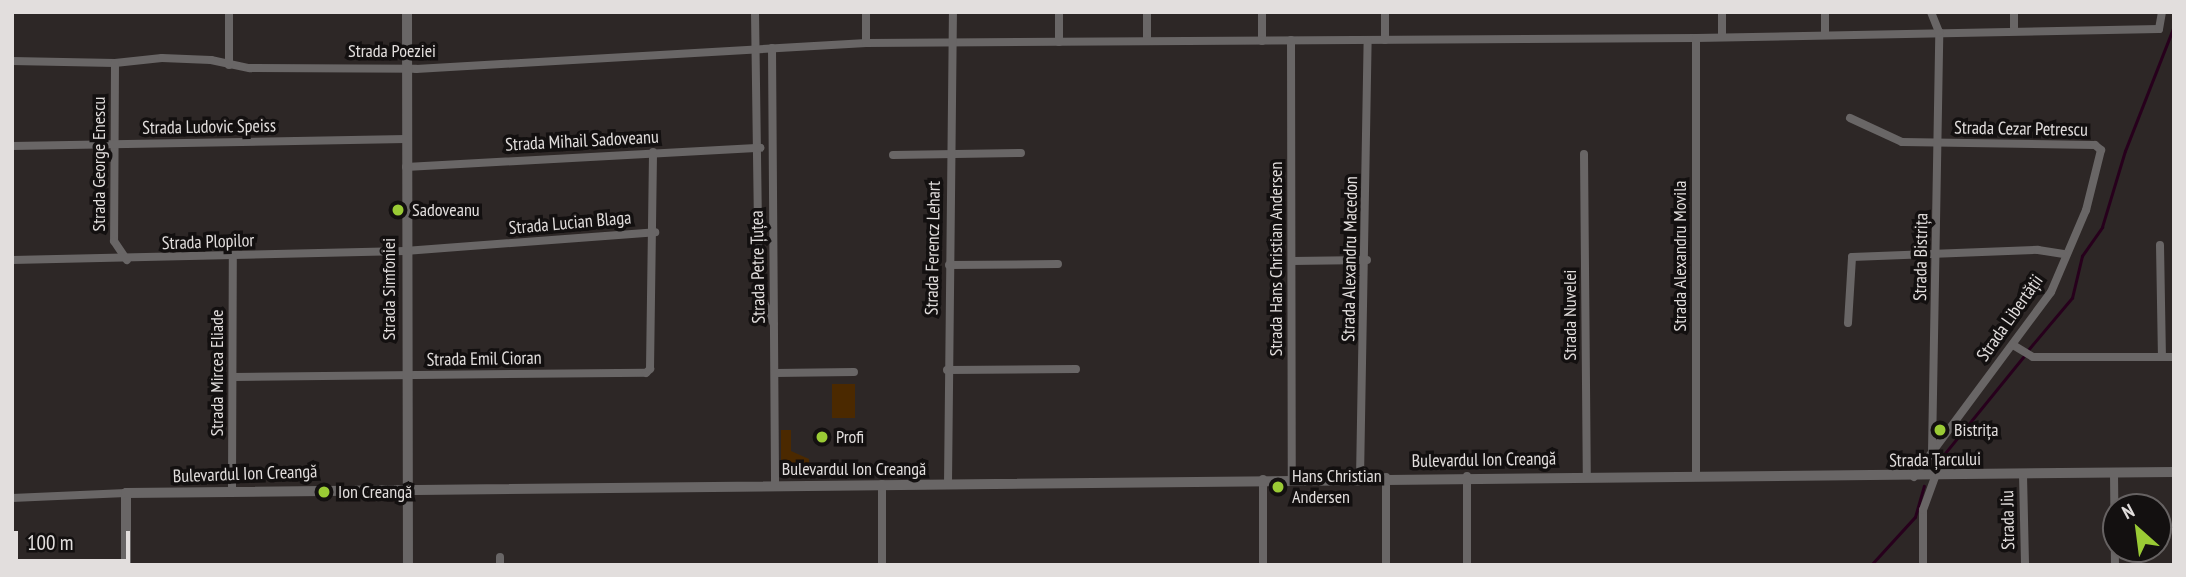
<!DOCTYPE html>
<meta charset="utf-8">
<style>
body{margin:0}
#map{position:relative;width:2186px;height:577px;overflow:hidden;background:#2d2726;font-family:"PT Sans Narrow",sans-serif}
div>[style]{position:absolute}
.green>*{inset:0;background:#4b2900;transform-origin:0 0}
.stream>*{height:2.5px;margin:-1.25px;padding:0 1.25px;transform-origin:1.25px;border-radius:1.25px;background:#27001c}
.minor>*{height:8px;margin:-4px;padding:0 4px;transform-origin:4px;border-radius:4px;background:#696666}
.tertiary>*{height:10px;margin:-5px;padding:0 5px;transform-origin:5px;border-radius:5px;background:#696666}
.dots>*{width:19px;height:19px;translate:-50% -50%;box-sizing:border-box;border:4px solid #131010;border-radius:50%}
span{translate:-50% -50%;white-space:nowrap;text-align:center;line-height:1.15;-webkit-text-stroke:7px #131010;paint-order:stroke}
.street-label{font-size:18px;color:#e2dedd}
.poi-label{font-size:18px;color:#e2dedd}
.left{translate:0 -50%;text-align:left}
.frame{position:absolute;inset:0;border:14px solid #e2dedd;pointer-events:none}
.north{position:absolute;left:2102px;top:493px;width:70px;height:70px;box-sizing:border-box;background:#131010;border:2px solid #666262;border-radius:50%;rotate:332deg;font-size:19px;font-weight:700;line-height:28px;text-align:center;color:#e2dedd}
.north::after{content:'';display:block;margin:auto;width:24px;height:32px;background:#9acb35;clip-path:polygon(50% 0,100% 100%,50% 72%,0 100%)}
.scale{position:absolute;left:14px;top:531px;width:116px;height:32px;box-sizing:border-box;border:4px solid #e2dedd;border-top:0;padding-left:9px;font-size:21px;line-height:24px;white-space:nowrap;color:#e2dedd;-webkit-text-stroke:5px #131010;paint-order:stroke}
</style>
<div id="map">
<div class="green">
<div style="left:832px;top:384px;width:23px;height:34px"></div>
<div style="clip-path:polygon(781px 430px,791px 430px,791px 451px,809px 459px,810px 478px,781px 477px)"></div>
</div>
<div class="stream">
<div style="left:2028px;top:350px;width:68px;rotate:-49.8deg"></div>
<div style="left:2072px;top:298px;width:43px;rotate:-76.6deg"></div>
<div style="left:2082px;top:256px;width:35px;rotate:-55deg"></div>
<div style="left:2102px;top:227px;width:79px;rotate:-73.2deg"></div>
<div style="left:2125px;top:151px;width:134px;rotate:-68.6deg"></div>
<div style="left:1933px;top:468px;width:144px;rotate:-50.9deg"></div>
<div style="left:1871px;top:565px;width:65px;rotate:-47.5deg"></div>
<div style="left:1915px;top:517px;width:32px;rotate:-74deg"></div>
</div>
<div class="minor">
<div style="left:229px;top:12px;width:53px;rotate:90deg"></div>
<div style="left:755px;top:12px;width:279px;rotate:89.2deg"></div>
<div style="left:759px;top:291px;width:36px;rotate:66deg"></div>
<div style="left:866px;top:12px;width:31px;rotate:90deg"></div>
<div style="left:1147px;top:12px;width:29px;rotate:90deg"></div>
<div style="left:1262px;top:12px;width:29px;rotate:90deg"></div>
<div style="left:1722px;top:12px;width:25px;rotate:90deg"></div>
<div style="left:1825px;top:12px;width:23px;rotate:90deg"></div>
<div style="left:2014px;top:12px;width:17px;rotate:90deg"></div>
<div style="left:1696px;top:38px;width:436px;rotate:90deg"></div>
<div style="left:1291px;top:40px;width:438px;rotate:89.9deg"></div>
<div style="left:1385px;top:40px;width:28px;rotate:-90deg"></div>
<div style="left:1059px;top:42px;width:30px;rotate:-90deg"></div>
<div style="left:772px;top:48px;width:437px;rotate:89.6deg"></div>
<div style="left:12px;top:61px;width:103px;rotate:1.1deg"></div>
<div style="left:115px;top:63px;width:47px;rotate:-6.1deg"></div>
<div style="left:162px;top:58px;width:49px;rotate:2.3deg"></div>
<div style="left:211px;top:60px;width:40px;rotate:12deg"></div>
<div style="left:250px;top:68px;width:166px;rotate:0.3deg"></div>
<div style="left:416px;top:69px;width:451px;rotate:-3.3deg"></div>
<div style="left:866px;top:43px;width:830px;rotate:-0.35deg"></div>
<div style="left:1696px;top:38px;width:463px;rotate:-1.1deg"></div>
<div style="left:2159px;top:29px;width:17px;rotate:-80deg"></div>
<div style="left:115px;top:63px;width:178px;rotate:90.3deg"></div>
<div style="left:114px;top:241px;width:23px;rotate:56deg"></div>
<div style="left:1850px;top:118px;width:57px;rotate:24.8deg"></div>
<div style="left:1902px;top:142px;width:193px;rotate:0.9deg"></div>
<div style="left:2095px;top:145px;width:8px;rotate:40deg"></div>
<div style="left:2101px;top:150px;width:62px;rotate:104deg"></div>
<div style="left:2086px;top:210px;width:89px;rotate:113.1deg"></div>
<div style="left:2051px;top:292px;width:199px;rotate:126.6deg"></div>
<div style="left:12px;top:146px;width:394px;rotate:-1deg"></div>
<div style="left:1584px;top:154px;width:321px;rotate:89.5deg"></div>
<div style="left:893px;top:155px;width:128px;rotate:-0.9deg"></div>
<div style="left:406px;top:167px;width:355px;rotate:-3.1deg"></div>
<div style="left:2160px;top:245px;width:112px;rotate:89deg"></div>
<div style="left:12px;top:260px;width:393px;rotate:-1.3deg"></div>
<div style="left:405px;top:251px;width:251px;rotate:-4.3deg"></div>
<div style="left:1292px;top:261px;width:75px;rotate:-0.8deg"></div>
<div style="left:949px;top:265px;width:109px;rotate:-0.5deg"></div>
<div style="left:1848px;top:323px;width:66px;rotate:-86.5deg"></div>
<div style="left:1852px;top:257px;width:186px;rotate:-2.2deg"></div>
<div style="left:2038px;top:250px;width:26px;rotate:9deg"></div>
<div style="left:2013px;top:345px;width:23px;rotate:31deg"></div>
<div style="left:2033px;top:357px;width:141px"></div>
<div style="left:947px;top:370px;width:129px;rotate:-0.4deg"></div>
<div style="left:775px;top:373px;width:79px;rotate:-0.7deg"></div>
<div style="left:233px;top:377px;width:413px;rotate:-0.6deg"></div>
<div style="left:646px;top:373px;width:6px;rotate:-45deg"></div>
<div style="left:650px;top:369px;width:217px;rotate:-89.2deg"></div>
<div style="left:2114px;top:473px;width:92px;rotate:89.4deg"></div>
<div style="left:2023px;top:475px;width:90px;rotate:88.7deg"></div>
<div style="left:1467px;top:476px;width:89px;rotate:90deg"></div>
<div style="left:1386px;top:477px;width:88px;rotate:90deg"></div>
<div style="left:1914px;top:477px;width:31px;rotate:-54deg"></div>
<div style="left:1932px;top:452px;width:420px;rotate:-89deg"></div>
<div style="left:1939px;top:32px;width:22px;rotate:-112deg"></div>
<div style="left:1360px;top:478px;width:438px;rotate:-89deg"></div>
<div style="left:1263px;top:479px;width:86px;rotate:90deg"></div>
<div style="left:948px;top:484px;width:472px;rotate:-89.4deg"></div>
<div style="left:232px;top:490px;width:233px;rotate:-89.8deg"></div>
<div style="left:12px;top:498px;width:114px;rotate:-2.5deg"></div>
<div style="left:500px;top:557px;width:8px;rotate:90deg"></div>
<div style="left:882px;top:565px;width:81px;rotate:-90deg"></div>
<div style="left:1923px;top:565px;width:55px;rotate:-90deg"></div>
<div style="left:1923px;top:510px;width:35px;rotate:-70deg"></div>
</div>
<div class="tertiary">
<div style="left:407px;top:12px;width:553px;rotate:89.9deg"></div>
<div style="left:126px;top:565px;width:72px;rotate:-90deg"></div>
<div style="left:126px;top:493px;width:2048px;rotate:-0.59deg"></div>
</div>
<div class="dots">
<div style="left:398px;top:210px;background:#9acb35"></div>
<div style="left:1940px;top:430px;background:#9acb35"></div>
<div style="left:822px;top:437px;background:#9acb35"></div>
<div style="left:1278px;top:487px;background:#9acb35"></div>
<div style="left:324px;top:492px;background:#9acb35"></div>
</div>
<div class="street-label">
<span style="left:392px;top:51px">Strada Poeziei</span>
<span style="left:209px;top:127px;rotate:-1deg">Strada Ludovic Speiss</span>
<span style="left:2021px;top:129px;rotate:1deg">Strada Cezar Petrescu</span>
<span style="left:582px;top:141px;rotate:-3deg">Strada Mihail Sadoveanu</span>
<span style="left:99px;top:164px;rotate:-90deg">Strada George Enescu</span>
<span style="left:570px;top:223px;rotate:-5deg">Strada Lucian Blaga</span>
<span style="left:208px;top:242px;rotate:-2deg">Strada Plopilor</span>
<span style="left:933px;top:248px;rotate:-89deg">Strada Ferencz Lehart</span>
<span style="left:1680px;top:256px;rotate:-90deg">Strada Alexandru Movila</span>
<span style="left:1921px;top:257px;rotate:-89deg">Strada Bistrița</span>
<span style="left:1276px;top:259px;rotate:-90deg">Strada Hans Christian Andersen</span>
<span style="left:1350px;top:259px;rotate:-89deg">Strada Alexandru Macedon</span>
<span style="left:758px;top:267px;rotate:-91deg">Strada Petre Țuțea</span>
<span style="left:389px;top:289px;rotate:-90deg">Strada Simfoniei</span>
<span style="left:1570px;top:315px;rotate:-90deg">Strada Nuvelei</span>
<span style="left:2010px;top:318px;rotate:-55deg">Strada Libertății</span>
<span style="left:484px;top:359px;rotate:-1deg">Strada Emil Cioran</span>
<span style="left:217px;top:373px;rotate:-90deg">Strada Mircea Eliade</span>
<span style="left:1484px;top:460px;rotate:-1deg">Bulevardul Ion Creangă</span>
<span style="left:1935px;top:460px;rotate:-1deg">Strada Țarcului</span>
<span style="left:854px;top:469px">Bulevardul Ion Creangă</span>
<span style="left:245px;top:474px;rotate:-2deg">Bulevardul Ion Creangă</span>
<span style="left:2008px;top:520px;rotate:-91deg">Strada Jiu</span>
</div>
<div class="poi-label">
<span class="left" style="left:412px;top:210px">Sadoveanu</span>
<span class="left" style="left:1954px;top:430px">Bistrița</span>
<span class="left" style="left:836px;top:437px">Profi</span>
<span class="left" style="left:1292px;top:487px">Hans Christian<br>Andersen</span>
<span class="left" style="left:338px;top:492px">Ion Creangă</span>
</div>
<div class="frame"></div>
<div class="north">N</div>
<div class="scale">100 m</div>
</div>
